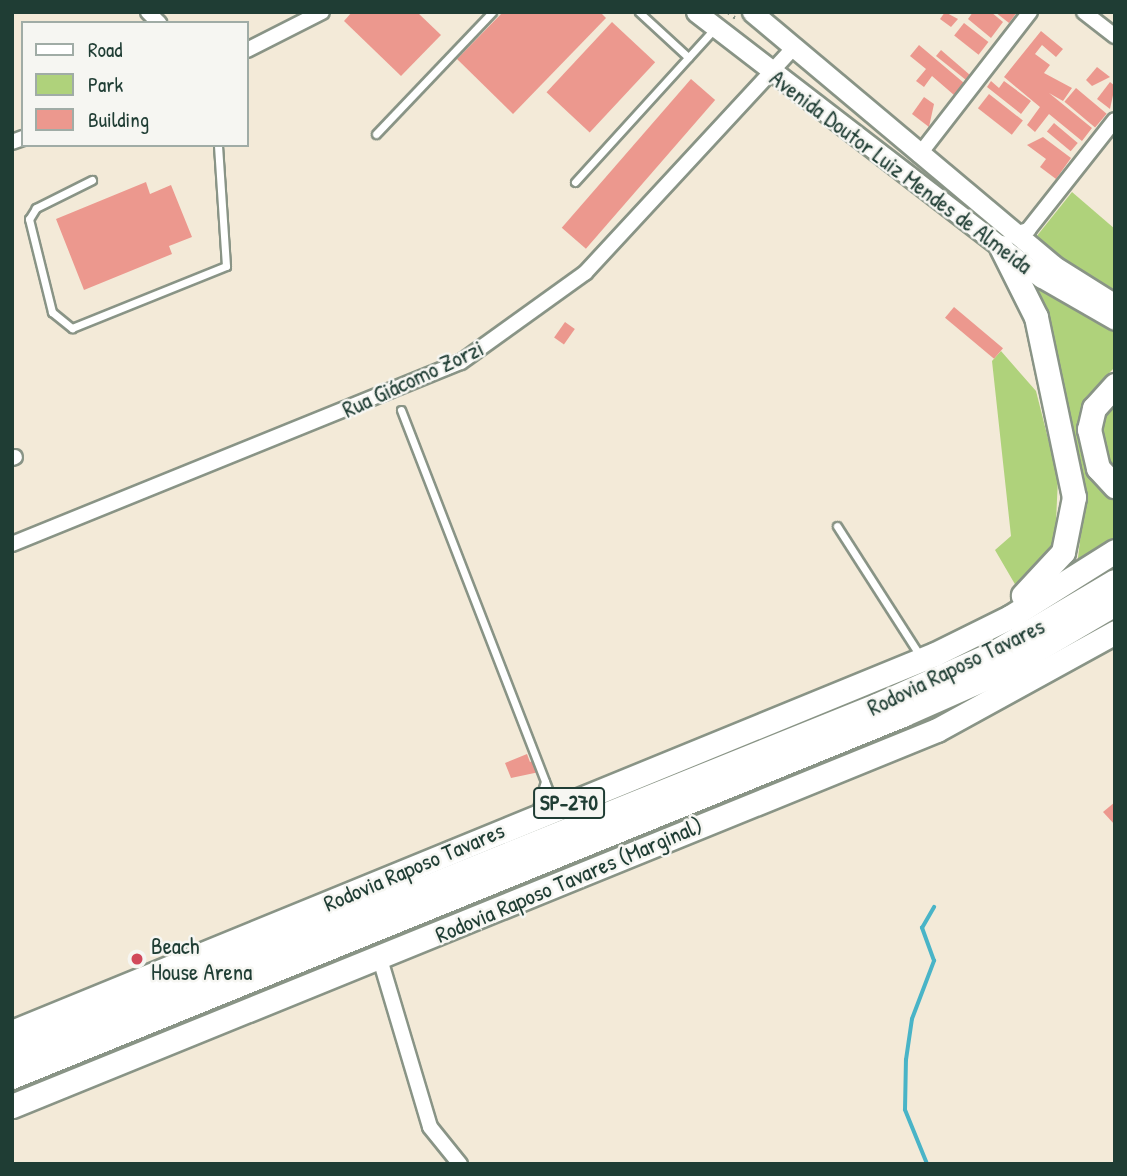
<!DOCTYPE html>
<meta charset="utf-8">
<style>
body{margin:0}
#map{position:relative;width:1127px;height:1176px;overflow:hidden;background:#f3ead8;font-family:"Patrick Hand",sans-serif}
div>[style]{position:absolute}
.green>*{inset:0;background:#afd27b}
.stream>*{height:3.5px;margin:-1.75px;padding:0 1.75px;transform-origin:1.75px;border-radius:1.75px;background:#49b4c7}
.building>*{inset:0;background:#ec988e;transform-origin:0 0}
.path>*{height:2.5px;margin-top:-1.25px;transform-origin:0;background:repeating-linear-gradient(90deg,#899486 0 2px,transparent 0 7px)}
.roads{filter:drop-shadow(2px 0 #899486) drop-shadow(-2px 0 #899486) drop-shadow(0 2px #899486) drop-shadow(0 -2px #899486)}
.service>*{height:7px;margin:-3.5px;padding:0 3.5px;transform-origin:3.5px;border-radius:3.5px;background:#fff}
.minor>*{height:14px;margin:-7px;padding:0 7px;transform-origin:7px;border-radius:7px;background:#fff}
.secondary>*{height:19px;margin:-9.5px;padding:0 9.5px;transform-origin:9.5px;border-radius:9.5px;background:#fff}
.trunk>*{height:23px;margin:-11.5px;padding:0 11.5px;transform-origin:11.5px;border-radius:11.5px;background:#fff}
.motorway>*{height:24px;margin:-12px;padding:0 12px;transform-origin:12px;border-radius:12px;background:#fff}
.dots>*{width:19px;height:19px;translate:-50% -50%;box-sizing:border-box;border:4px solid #f6f6f2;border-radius:50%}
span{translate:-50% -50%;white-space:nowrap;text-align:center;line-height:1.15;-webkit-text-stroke:5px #f6f6f2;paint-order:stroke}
.shield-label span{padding:2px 5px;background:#f6f6f2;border:2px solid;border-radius:5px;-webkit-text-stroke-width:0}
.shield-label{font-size:21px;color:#1f3d34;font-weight:700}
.street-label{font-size:23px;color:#1f3d34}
.poi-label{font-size:23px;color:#1f3d34}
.left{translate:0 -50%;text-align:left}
.frame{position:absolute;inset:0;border:14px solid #1f3d34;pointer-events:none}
.legend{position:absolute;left:21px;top:21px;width:228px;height:126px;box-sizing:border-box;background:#f6f6f2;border:2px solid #a0aca6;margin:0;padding:9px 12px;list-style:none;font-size:21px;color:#1f3d34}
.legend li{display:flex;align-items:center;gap:14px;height:35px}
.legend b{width:35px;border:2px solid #a0aca6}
</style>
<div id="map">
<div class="green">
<div style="clip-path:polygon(1072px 192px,1115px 229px,1115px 292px,1075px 271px,1036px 237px)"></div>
<div style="clip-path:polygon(1035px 286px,1115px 332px,1115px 367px,1084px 399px,1080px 436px,1090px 471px,1115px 500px,1115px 540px,1077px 566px,1086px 490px,1055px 342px)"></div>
<div style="clip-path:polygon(1001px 351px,1036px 391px,1058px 478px,1055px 544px,1016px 586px,995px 550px,1011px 536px,992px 361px)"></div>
<div style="clip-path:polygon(1115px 396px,1115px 475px,1097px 435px)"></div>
</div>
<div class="stream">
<div style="left:927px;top:1164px;width:58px;rotate:-112.2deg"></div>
<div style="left:905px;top:1110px;width:50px;rotate:-88.9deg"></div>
<div style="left:906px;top:1060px;width:41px;rotate:-81.7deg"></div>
<div style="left:912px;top:1019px;width:62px;rotate:-69.2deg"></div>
<div style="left:934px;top:961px;width:35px;rotate:-110deg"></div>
<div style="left:922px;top:928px;width:24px;rotate:-60deg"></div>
</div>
<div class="building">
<div style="clip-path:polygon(352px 12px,417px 12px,441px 35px,401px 76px,344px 21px)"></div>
<div style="clip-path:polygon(503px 12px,600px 12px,606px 18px,513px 114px,457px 59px)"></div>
<div style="clip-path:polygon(945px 12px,958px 19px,951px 27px,940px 19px)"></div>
<div style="clip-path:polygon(973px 12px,991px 12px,1003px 22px,991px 38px,968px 19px)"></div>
<div style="clip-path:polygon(995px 12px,1017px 12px,1009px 23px)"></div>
<div style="left:612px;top:22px;width:59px;height:96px;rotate:43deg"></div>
<div style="left:964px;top:23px;width:31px;height:16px;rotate:38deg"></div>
<div style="clip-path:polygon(1041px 31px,1063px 49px,1056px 57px,1042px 45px,1035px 54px,1050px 65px,1044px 73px,1072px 88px,1063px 101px,1049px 93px,1092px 128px,1082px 141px,1049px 114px,1035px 132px,1027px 125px,1040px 107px,1004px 77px)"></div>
<div style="clip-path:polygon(919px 45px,964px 83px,954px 95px,932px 76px,924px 87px,916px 81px,926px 69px,910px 56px)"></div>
<div style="clip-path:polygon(941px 50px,970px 75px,966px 80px,936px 56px)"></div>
<div style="clip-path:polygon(1097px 67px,1110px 77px,1092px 86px,1086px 80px)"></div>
<div style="left:691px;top:79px;width:32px;height:197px;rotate:41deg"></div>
<div style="clip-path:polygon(991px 81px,999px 88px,1004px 81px,1031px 101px,1021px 114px,987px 87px)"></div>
<div style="clip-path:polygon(1110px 82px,1115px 86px,1110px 109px,1097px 99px)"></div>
<div style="left:1076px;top:88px;width:40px;height:18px;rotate:40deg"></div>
<div style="left:989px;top:94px;width:43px;height:18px;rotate:38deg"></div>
<div style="clip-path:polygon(924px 97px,934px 104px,929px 127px,912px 114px)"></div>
<div style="left:1054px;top:123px;width:31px;height:11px;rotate:40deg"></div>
<div style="clip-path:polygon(1043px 137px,1071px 158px,1056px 179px,1040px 167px,1046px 159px,1027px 145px)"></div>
<div style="clip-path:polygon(146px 182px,150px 194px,171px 185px,192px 237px,169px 246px,172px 254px,84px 290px,56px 219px)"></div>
<div style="left:954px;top:307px;width:64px;height:14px;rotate:40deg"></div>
<div style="left:565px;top:322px;width:12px;height:19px;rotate:35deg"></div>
<div style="clip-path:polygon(527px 754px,530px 762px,539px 758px,544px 771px,511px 778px,505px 763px)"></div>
<div style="clip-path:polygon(1115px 802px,1115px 825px,1103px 812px)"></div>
</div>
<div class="path">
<div style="left:728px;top:12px;width:11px;rotate:38deg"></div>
</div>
<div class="roads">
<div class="service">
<div style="left:639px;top:12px;width:67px;rotate:42.6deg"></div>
<div style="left:376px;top:134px;width:168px;rotate:-46.4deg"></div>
<div style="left:92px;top:180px;width:63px;rotate:153.4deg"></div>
<div style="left:36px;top:208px;width:13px;rotate:122deg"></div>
<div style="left:29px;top:219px;width:96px;rotate:76.1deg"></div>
<div style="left:52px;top:312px;width:26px;rotate:39deg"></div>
<div style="left:72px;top:328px;width:166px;rotate:-21.9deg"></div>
<div style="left:226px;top:266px;width:121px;rotate:-93.8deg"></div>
<div style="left:575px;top:182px;width:207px;rotate:-47.7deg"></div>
<div style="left:401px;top:410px;width:427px;rotate:68.8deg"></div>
<div style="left:837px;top:526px;width:154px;rotate:57.4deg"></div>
<div style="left:535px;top:814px;width:34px;rotate:-73deg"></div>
</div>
<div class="minor">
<div style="left:148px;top:12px;width:16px;rotate:45deg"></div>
<div style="left:1084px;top:12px;width:39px;rotate:38deg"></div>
<div style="left:247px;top:50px;width:84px;rotate:-26.9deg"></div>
<div style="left:12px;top:142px;width:12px;rotate:-20deg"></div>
<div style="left:919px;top:155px;width:181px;rotate:-52.2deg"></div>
<div style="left:1014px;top:234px;width:15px;rotate:-16deg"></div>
<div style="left:1028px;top:230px;width:140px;rotate:-51.7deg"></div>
<div style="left:12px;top:458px;width:3px;rotate:-18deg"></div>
<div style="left:12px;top:544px;width:484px;rotate:-22.1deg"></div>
<div style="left:461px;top:362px;width:153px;rotate:-35.7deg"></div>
<div style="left:585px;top:273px;width:306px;rotate:-47.2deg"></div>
<div style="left:380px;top:959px;width:175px;rotate:73.4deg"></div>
<div style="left:430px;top:1127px;width:48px;rotate:51deg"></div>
</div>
<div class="secondary">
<div style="left:696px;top:12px;width:436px;rotate:37.6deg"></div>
<div style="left:1042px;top:278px;width:84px;rotate:29.9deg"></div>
<div style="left:752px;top:12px;width:393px;rotate:40deg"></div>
<div style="left:1053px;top:265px;width:73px;rotate:32.2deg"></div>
</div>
<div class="trunk">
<div style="left:1001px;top:247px;width:78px;rotate:63.4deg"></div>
<div style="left:1036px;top:317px;width:184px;rotate:78.1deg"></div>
<div style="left:1074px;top:497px;width:56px;rotate:101.3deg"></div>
<div style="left:1063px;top:552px;width:59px;rotate:132.9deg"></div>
<div style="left:1115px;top:385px;width:31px;rotate:132deg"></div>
<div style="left:1094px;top:408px;width:22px;rotate:103deg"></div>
<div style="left:1089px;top:429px;width:40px;rotate:77deg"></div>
<div style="left:1098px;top:468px;width:25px;rotate:47deg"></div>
<div style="left:12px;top:1032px;width:997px;rotate:-22.27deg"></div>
<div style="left:935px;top:654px;width:84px;rotate:-26.3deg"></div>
<div style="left:1010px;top:617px;width:124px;rotate:-32.2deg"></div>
<div style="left:12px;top:1106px;width:998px;rotate:-22.12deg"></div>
<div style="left:937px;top:730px;width:203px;rotate:-28.8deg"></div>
</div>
<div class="motorway">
<div style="left:12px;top:1055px;width:933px;rotate:-21.97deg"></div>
<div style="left:877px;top:706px;width:127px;rotate:-24.1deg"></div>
<div style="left:993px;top:654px;width:142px;rotate:-30.5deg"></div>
<div style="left:12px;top:1077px;width:962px;rotate:-22.11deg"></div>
<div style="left:903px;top:715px;width:104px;rotate:-23.9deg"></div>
<div style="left:998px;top:673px;width:136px;rotate:-30.5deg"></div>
</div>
</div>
<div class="dots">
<div style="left:137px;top:959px;background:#d1495b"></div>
</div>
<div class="shield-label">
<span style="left:569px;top:803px">SP-270</span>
</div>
<div class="street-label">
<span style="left:901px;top:172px;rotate:37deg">Avenida Doutor Luiz Mendes de Almeida</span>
<span style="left:413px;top:379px;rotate:-25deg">Rua Giácomo Zorzi</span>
<span style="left:956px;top:667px;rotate:-26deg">Rodovia Raposo Tavares</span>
<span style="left:414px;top:867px;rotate:-23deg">Rodovia Raposo Tavares</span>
<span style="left:569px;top:880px;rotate:-23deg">Rodovia Raposo Tavares (Marginal)</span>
</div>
<div class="poi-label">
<span class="left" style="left:151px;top:959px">Beach<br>House Arena</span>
</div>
<div class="frame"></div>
<ul class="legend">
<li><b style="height:9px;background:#fff"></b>Road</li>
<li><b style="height:19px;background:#afd27b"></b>Park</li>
<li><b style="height:19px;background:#ec988e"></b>Building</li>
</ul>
</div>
